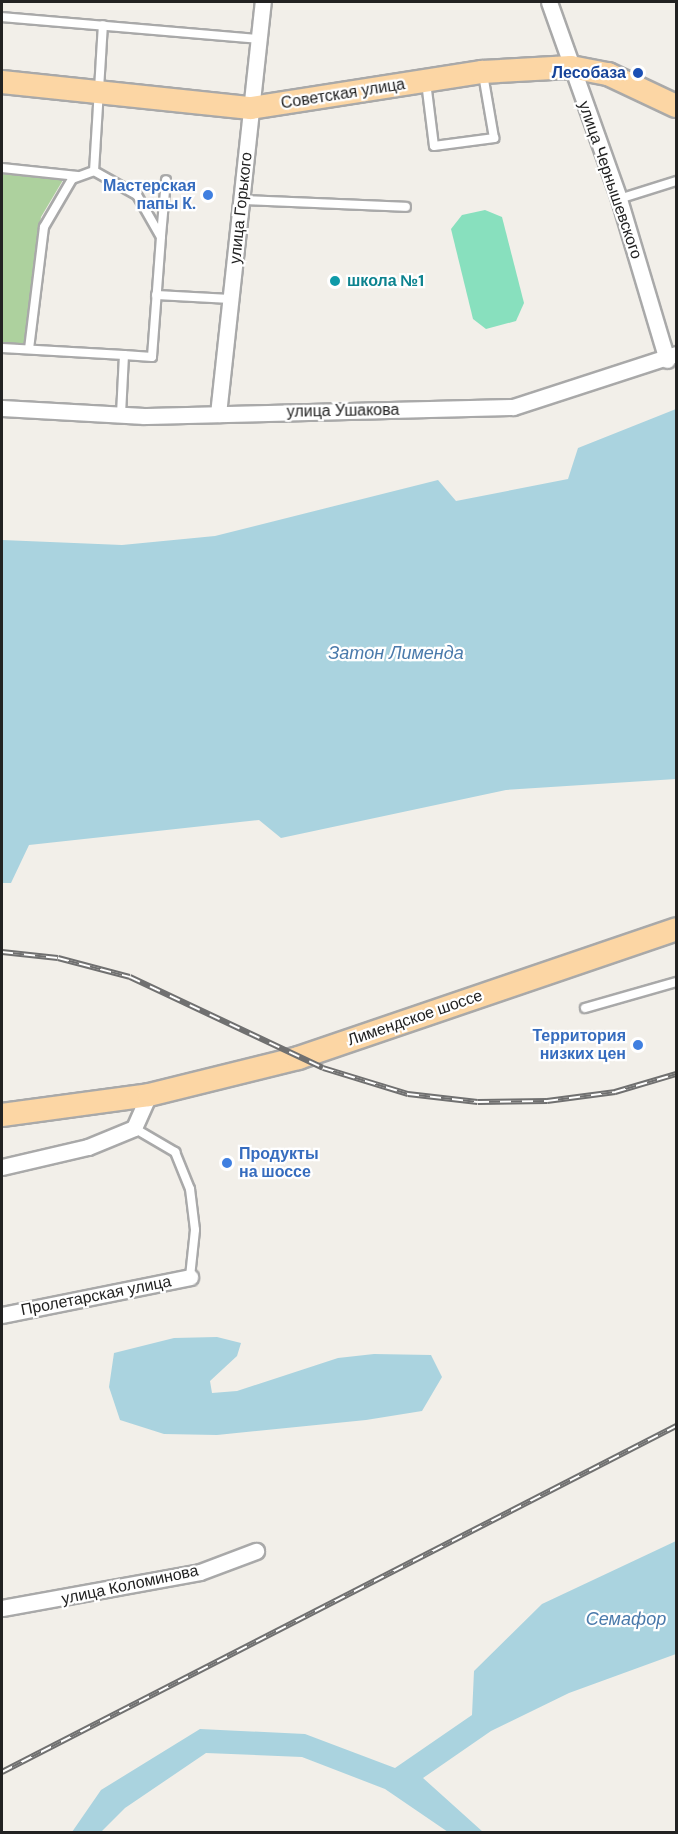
<!DOCTYPE html>
<meta charset="utf-8">
<style>
body{margin:0}
#map{position:relative;width:678px;height:1834px;overflow:hidden;background:#f2efe9;font-family:"DM Sans",sans-serif}
div>[style]{position:absolute}
.forest>*{inset:0;background:#add19e}
.pitch>*{inset:0;background:#88e0be}
.water>*{inset:0;background:#aad3df}
.roads{filter:drop-shadow(2px 0 #a9a9a9) drop-shadow(-2px 0 #a9a9a9) drop-shadow(0 2px #a9a9a9) drop-shadow(0 -2px #a9a9a9)}
.service>*{height:8px;margin:-4px;padding:0 4px;transform-origin:4px;border-radius:4px;background:#fff}
.minor>*{height:15px;margin:-7.5px;padding:0 7.5px;transform-origin:7.5px;border-radius:7.5px;background:#fff}
.primary>*{height:22px;margin:-11px;padding:0 11px;transform-origin:11px;border-radius:11px;background:#fcd6a4}
.rail>*{height:6px;margin-top:-3px;transform-origin:0;background:repeating-linear-gradient(90deg,#fff 0 11px,#707070 0 22px);box-sizing:border-box;border-block:2px solid #707070}
.dots>*{width:16px;height:16px;translate:-50% -50%;box-sizing:border-box;border:3px solid #fff;border-radius:50%}
span{translate:-50% -50%;white-space:nowrap;text-align:center;line-height:1.15;-webkit-text-stroke:4.5px #fff;paint-order:stroke}
.transit-label{font-size:16px;color:#164399;font-weight:700}
.right{translate:-100% -50%;text-align:right}
.street-label{font-size:16px;color:#222}
.shop-label{font-size:16px;color:#366cbe;font-weight:700}
.left{translate:0 -50%;text-align:left}
.culture-label{font-size:16px;color:#0d838f;font-weight:700}
.water-label{font-size:18px;color:#4a7aab;font-style:italic}
.frame{position:absolute;inset:0;border:3px solid #222;pointer-events:none}
</style>
<div id="map">
<div class="forest">
<div style="clip-path:polygon(2px 174px,63px 180px,41px 217px,24px 345px,2px 343px)"></div>
</div>
<div class="pitch">
<div style="clip-path:polygon(485px 210px,502px 217px,524px 303px,516px 321px,486px 329px,473px 319px,451px 229px,462px 215px)"></div>
</div>
<div class="water">
<div style="clip-path:polygon(676px 409px,676px 779px,506px 790px,281px 838px,259px 820px,29px 845px,11px 883px,2px 883px,2px 540px,122px 545px,215px 536px,438px 480px,456px 501px,568px 479px,578px 448px)"></div>
<div style="clip-path:polygon(217px 1337px,241px 1343px,237px 1356px,210px 1381px,212px 1393px,237px 1391px,338px 1358px,374px 1354px,431px 1355px,442px 1377px,422px 1411px,366px 1420px,217px 1435px,164px 1434px,120px 1420px,109px 1387px,114px 1353px,174px 1338px)"></div>
<div style="clip-path:polygon(676px 1541px,676px 1654px,569px 1693px,491px 1731px,423px 1778px,483px 1832px,448px 1832px,385px 1789px,302px 1757px,206px 1753px,125px 1808px,101px 1832px,72px 1832px,101px 1790px,200px 1729px,305px 1734px,395px 1768px,472px 1715px,474px 1671px,542px 1604px)"></div>
</div>
<div class="roads">
<div class="service">
<div style="left:2px;top:17px;width:258px;rotate:4.9deg"></div>
<div style="left:426px;top:82px;width:64px;rotate:82.9deg"></div>
<div style="left:434px;top:146px;width:61px;rotate:-7.6deg"></div>
<div style="left:494px;top:138px;width:65px;rotate:-99.8deg"></div>
<div style="left:2px;top:168px;width:76px;rotate:6deg"></div>
<div style="left:94px;top:171px;width:49px;rotate:29.2deg"></div>
<div style="left:137px;top:195px;width:48px;rotate:60.3deg"></div>
<div style="left:161px;top:237px;width:120px;rotate:94.3deg"></div>
<div style="left:152px;top:357px;width:28px;rotate:-176deg"></div>
<div style="left:619px;top:199px;width:60px;rotate:-17.5deg"></div>
<div style="left:242px;top:200px;width:164px;rotate:2.4deg"></div>
<div style="left:161px;top:236px;width:56px;rotate:-84.9deg"></div>
<div style="left:156px;top:295px;width:75px;rotate:3.1deg"></div>
<div style="left:2px;top:348px;width:122px;rotate:3.3deg"></div>
<div style="left:124px;top:355px;width:60px;rotate:92.9deg"></div>
<div style="left:29px;top:349px;width:123px;rotate:-83deg"></div>
<div style="left:44px;top:227px;width:56px;rotate:-59.7deg"></div>
<div style="left:72px;top:179px;width:23px;rotate:-20deg"></div>
<div style="left:94px;top:171px;width:146px;rotate:-86.5deg"></div>
<div style="left:585px;top:1008px;width:95px;rotate:-15.9deg"></div>
<div style="left:134px;top:1128px;width:48px;rotate:30.3deg"></div>
<div style="left:175px;top:1152px;width:40px;rotate:68deg"></div>
<div style="left:190px;top:1189px;width:41px;rotate:83deg"></div>
<div style="left:195px;top:1230px;width:47px;rotate:96.1deg"></div>
</div>
<div class="minor">
<div style="left:549px;top:2px;width:209px;rotate:70.4deg"></div>
<div style="left:619px;top:199px;width:168px;rotate:73.4deg"></div>
<div style="left:2px;top:408px;width:142px;rotate:3.2deg"></div>
<div style="left:144px;top:416px;width:369px;rotate:-1.4deg"></div>
<div style="left:513px;top:407px;width:171px;rotate:-18deg"></div>
<div style="left:218px;top:414px;width:414px;rotate:-83.8deg"></div>
<div style="left:2px;top:1167px;width:88px;rotate:-13.1deg"></div>
<div style="left:88px;top:1147px;width:50px;rotate:-22.4deg"></div>
<div style="left:134px;top:1128px;width:36px;rotate:-66deg"></div>
<div style="left:2px;top:1315px;width:192px;rotate:-11.4deg"></div>
<div style="left:2px;top:1608px;width:201px;rotate:-10.3deg"></div>
<div style="left:200px;top:1572px;width:60px;rotate:-20.6deg"></div>
</div>
<div class="primary">
<div style="left:2px;top:82px;width:250px;rotate:6deg"></div>
<div style="left:251px;top:108px;width:234px;rotate:-8.9deg"></div>
<div style="left:482px;top:72px;width:89px;rotate:-3.2deg"></div>
<div style="left:571px;top:67px;width:38px;rotate:11deg"></div>
<div style="left:608px;top:74px;width:75px;rotate:25.2deg"></div>
<div style="left:2px;top:1115px;width:148px;rotate:-7.7deg"></div>
<div style="left:149px;top:1095px;width:154px;rotate:-13.9deg"></div>
<div style="left:298px;top:1058px;width:399px;rotate:-18.8deg"></div>
</div>
</div>
<div class="rail">
<div style="left:2px;top:952px;width:56px;rotate:6.1deg"></div>
<div style="left:58px;top:958px;width:74px;rotate:14.8deg"></div>
<div style="left:130px;top:977px;width:213px;rotate:25.2deg"></div>
<div style="left:323px;top:1068px;width:89px;rotate:17deg"></div>
<div style="left:408px;top:1094px;width:70px;rotate:6.5deg"></div>
<div style="left:478px;top:1102px;width:69px;rotate:-0.8deg"></div>
<div style="left:547px;top:1101px;width:69px;rotate:-7.5deg"></div>
<div style="left:615px;top:1092px;width:64px;rotate:-16.4deg"></div>
<div style="left:2px;top:1772px;width:758px;rotate:-27.17deg"></div>
</div>
<div class="dots">
<div style="left:638px;top:73px;background:#1a4fb4"></div>
<div style="left:208px;top:195px;background:#3f7fe0"></div>
<div style="left:335px;top:281px;background:#0f9aa8"></div>
<div style="left:638px;top:1045px;background:#3f7fe0"></div>
<div style="left:227px;top:1163px;background:#3f7fe0"></div>
</div>
<div class="transit-label">
<span class="right" style="left:626px;top:73px">Лесобаза</span>
</div>
<div class="street-label">
<span style="left:343px;top:94px;rotate:-9deg">Советская улица</span>
<span style="left:610px;top:180px;rotate:71deg">улица Чернышевского</span>
<span style="left:241px;top:208px;rotate:-84deg">улица Горького</span>
<span style="left:343px;top:411px;rotate:-1deg">улица Ушакова</span>
<span style="left:415px;top:1018px;rotate:-19deg">Лимендское шоссе</span>
<span style="left:96px;top:1296px;rotate:-11deg">Пролетарская улица</span>
<span style="left:130px;top:1585px;rotate:-12deg">улица Коломинова</span>
</div>
<div class="shop-label">
<span class="right" style="left:196px;top:195px">Мастерская<br>папы К.</span>
<span class="right" style="left:626px;top:1045px">Территория<br>низких цен</span>
<span class="left" style="left:239px;top:1163px">Продукты<br>на шоссе</span>
</div>
<div class="culture-label">
<span class="left" style="left:347px;top:281px">школа №1</span>
</div>
<div class="water-label">
<span style="left:396px;top:653px">Затон Лименда</span>
<span style="left:626px;top:1619px">Семафор</span>
</div>
<div class="frame"></div>
</div>
